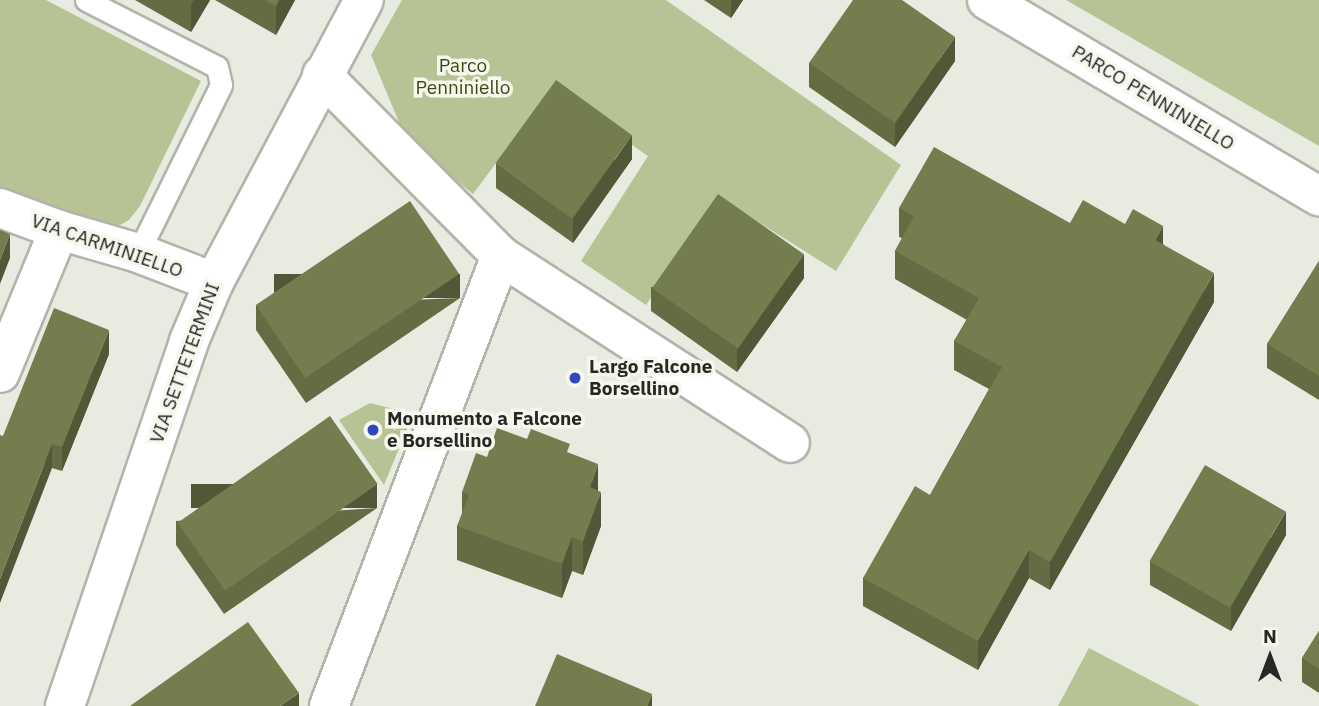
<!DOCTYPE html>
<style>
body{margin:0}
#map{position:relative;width:1319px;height:706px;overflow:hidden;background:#e8ebe0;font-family:"IBM Plex Sans",sans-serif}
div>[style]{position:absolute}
.green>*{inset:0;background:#b7c295}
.roads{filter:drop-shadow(2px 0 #b2b4aa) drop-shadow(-2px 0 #b2b4aa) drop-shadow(0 2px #b2b4aa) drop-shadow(0 -2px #b2b4aa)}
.service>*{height:21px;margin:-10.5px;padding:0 10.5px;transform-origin:10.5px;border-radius:10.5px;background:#fff}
.minor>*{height:38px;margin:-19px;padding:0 19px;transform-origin:19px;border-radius:19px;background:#fff}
.secondary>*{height:38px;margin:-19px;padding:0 19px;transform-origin:19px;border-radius:19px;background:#fff}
.wall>*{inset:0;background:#636c43}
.shaded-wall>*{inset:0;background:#505837;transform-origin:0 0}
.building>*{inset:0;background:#737d4e;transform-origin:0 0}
.dots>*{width:19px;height:19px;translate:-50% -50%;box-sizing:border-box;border:4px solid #f5f8ed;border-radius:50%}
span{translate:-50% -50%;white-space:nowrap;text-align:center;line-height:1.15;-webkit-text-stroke:7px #f5f8ed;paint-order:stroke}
.park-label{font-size:19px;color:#3f4810}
.street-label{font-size:19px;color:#272825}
.poi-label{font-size:19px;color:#272825;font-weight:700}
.left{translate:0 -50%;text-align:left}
.north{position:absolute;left:1235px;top:622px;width:70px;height:70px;-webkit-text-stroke:5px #f5f8ed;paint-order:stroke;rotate:0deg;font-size:19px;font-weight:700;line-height:28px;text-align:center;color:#272825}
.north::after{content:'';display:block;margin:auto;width:24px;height:32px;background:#272825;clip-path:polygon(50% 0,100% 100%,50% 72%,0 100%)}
</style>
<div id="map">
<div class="green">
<div style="clip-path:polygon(0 0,46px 0,201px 81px,140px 206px,129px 220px,109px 231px,0 196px)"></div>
<div style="clip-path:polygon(402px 0,666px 0,901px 165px,836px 271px,719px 197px,646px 305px,581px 261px,648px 156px,551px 89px,473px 194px,406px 139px,371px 55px)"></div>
<div style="clip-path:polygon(1066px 0,1319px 0,1319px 146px)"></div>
<div style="clip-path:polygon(370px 403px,413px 414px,384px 485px,339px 420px)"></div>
<div style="clip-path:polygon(1089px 648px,1200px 706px,1058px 706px)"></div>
</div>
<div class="roads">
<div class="service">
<div style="left:86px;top:0;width:147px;rotate:27.1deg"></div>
<div style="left:217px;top:67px;width:18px;rotate:77deg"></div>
<div style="left:221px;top:85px;width:187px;rotate:116.3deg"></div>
</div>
<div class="minor">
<div style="left:987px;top:0;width:386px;rotate:30.6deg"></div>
<div style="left:322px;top:75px;width:255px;rotate:45.3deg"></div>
<div style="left:501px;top:256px;width:344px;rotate:32.9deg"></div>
<div style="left:0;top:208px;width:63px;rotate:20.4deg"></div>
<div style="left:59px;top:230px;width:82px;rotate:16.2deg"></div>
<div style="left:138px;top:253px;width:81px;rotate:20.9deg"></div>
<div style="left:0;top:373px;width:155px;rotate:-67.6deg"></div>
<div style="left:329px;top:706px;width:482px;rotate:-69.1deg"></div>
</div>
<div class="secondary">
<div style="left:65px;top:706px;width:385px;rotate:-71.2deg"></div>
<div style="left:189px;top:341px;width:64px;rotate:-67deg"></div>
<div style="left:214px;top:282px;width:319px;rotate:-62deg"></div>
</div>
</div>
<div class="wall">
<div style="clip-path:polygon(135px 0,210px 0,191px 32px)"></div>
<div style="clip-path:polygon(215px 0,295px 0,276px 35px)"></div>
<div style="clip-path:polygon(704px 0,743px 0,731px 18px)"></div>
<div style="clip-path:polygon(955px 61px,895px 147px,809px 87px,809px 63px)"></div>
<div style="clip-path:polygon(632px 159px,573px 243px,496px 188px,496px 164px)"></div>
<div style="clip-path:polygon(899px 208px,1070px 223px,1125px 224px,1163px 244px,1214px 302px,1050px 590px,1029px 578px,978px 670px,863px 606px,863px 578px,930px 495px,989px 389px,954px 370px,954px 341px,967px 320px,895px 279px,895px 251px,902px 238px,899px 237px)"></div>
<div style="clip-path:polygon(1319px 261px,1319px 400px,1267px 368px,1267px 344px)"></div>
<div style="clip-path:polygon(804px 278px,737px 372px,651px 311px,651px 287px)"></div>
<div style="clip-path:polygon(460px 298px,306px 403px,256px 330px,256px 306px)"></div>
<div style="clip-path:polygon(109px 354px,62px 471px,52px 468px,3px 436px)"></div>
<div style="clip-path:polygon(570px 454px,598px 490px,601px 526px,583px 575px,572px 571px,562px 598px,457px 560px,457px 526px,462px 515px,462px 492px,487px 457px)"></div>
<div style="clip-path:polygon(377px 508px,224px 614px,176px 545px,176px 521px)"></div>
<div style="clip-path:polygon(1286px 535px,1231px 631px,1150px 585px,1150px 561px)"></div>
<div style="clip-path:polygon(1319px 631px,1319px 693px,1302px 682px,1302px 658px)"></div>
</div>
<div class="shaded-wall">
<div style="clip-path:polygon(194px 0,210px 0,191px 32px,191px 4px)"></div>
<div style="clip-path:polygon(279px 0,295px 0,276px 35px,276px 6px)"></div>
<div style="clip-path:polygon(731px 0,743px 0,731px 18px)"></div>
<div style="clip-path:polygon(955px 37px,955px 61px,895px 147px,895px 123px)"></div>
<div style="clip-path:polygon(632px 135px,632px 159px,573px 243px,573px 219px)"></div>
<div style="clip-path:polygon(1163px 226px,1163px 255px,1155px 240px)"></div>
<div style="clip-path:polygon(10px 234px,10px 258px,0 284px,0 260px)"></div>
<div style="clip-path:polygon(804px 254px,804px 278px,737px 372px,737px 348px)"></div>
<div style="clip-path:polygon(1214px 273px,1214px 302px,1050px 590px,1050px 562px)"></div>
<div style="left:460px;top:274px;width:24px;height:186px;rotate:90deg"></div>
<div style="clip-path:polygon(109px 330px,109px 354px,62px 471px,62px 447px)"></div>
<div style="clip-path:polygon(52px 444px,52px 468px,0 603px,0 579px)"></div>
<div style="clip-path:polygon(598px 464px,598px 498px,590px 487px)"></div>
<div style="left:377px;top:484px;width:24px;height:186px;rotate:90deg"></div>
<div style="clip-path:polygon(601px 492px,601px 526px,583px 575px,583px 541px)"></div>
<div style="clip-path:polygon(1286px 511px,1286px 535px,1231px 631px,1231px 607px)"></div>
<div style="clip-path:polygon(572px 537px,572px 571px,562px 598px,562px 564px)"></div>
<div style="clip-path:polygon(1029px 550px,1029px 578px,978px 670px,978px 641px)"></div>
<div style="clip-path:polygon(299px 693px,299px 706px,280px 706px)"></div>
<div style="clip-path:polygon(652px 694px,652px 706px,647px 706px)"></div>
</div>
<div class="building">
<div style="clip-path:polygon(265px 0,279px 0,276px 6px)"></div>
<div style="clip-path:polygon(853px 0,902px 0,955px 37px,895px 123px,809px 63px)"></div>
<div style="left:556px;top:80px;width:94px;height:103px;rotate:36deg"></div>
<div style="clip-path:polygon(934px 147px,1070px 223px,1083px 200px,1125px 224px,1133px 209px,1163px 226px,1155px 240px,1214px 273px,1050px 562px,1029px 550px,978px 641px,863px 578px,915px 486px,930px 495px,1002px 367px,954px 341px,979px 298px,895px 251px,914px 216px,899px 208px)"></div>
<div style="left:718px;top:194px;width:105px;height:115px;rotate:35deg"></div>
<div style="left:410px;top:201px;width:88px;height:186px;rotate:56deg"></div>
<div style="clip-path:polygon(0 230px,10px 234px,0 260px)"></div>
<div style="clip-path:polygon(1319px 261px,1319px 376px,1267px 344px)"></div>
<div style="clip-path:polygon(54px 308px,109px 330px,62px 447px,52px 444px,0 579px,0 435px,3px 436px)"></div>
<div style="left:330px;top:416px;width:83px;height:186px;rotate:55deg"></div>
<div style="clip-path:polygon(497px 428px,527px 439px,531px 429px,570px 444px,567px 452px,598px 464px,590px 487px,601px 492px,583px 541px,572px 537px,562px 564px,457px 526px,469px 495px,462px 492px,476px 453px,487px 457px)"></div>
<div style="left:1205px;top:465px;width:93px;height:111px;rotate:30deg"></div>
<div style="clip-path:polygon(248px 622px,299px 693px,280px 706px,130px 706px)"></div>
<div style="clip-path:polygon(1319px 631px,1319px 669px,1302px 658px)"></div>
<div style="clip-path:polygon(557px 654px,652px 694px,647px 706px,535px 706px)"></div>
</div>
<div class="dots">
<div style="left:575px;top:378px;background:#3048b9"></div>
<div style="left:373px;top:430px;background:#3048b9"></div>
</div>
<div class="park-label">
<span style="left:463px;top:77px">Parco<br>Penniniello</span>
</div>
<div class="street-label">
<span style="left:1153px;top:98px;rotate:31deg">PARCO PENNINIELLO</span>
<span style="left:107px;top:246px;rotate:19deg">VIA CARMINIELLO</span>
<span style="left:185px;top:363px;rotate:-70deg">VIA SETTETERMINI</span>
</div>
<div class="poi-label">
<span class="left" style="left:589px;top:378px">Largo Falcone<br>Borsellino</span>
<span class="left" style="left:387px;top:430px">Monumento a Falcone<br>e Borsellino</span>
</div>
<div class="north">N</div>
</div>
